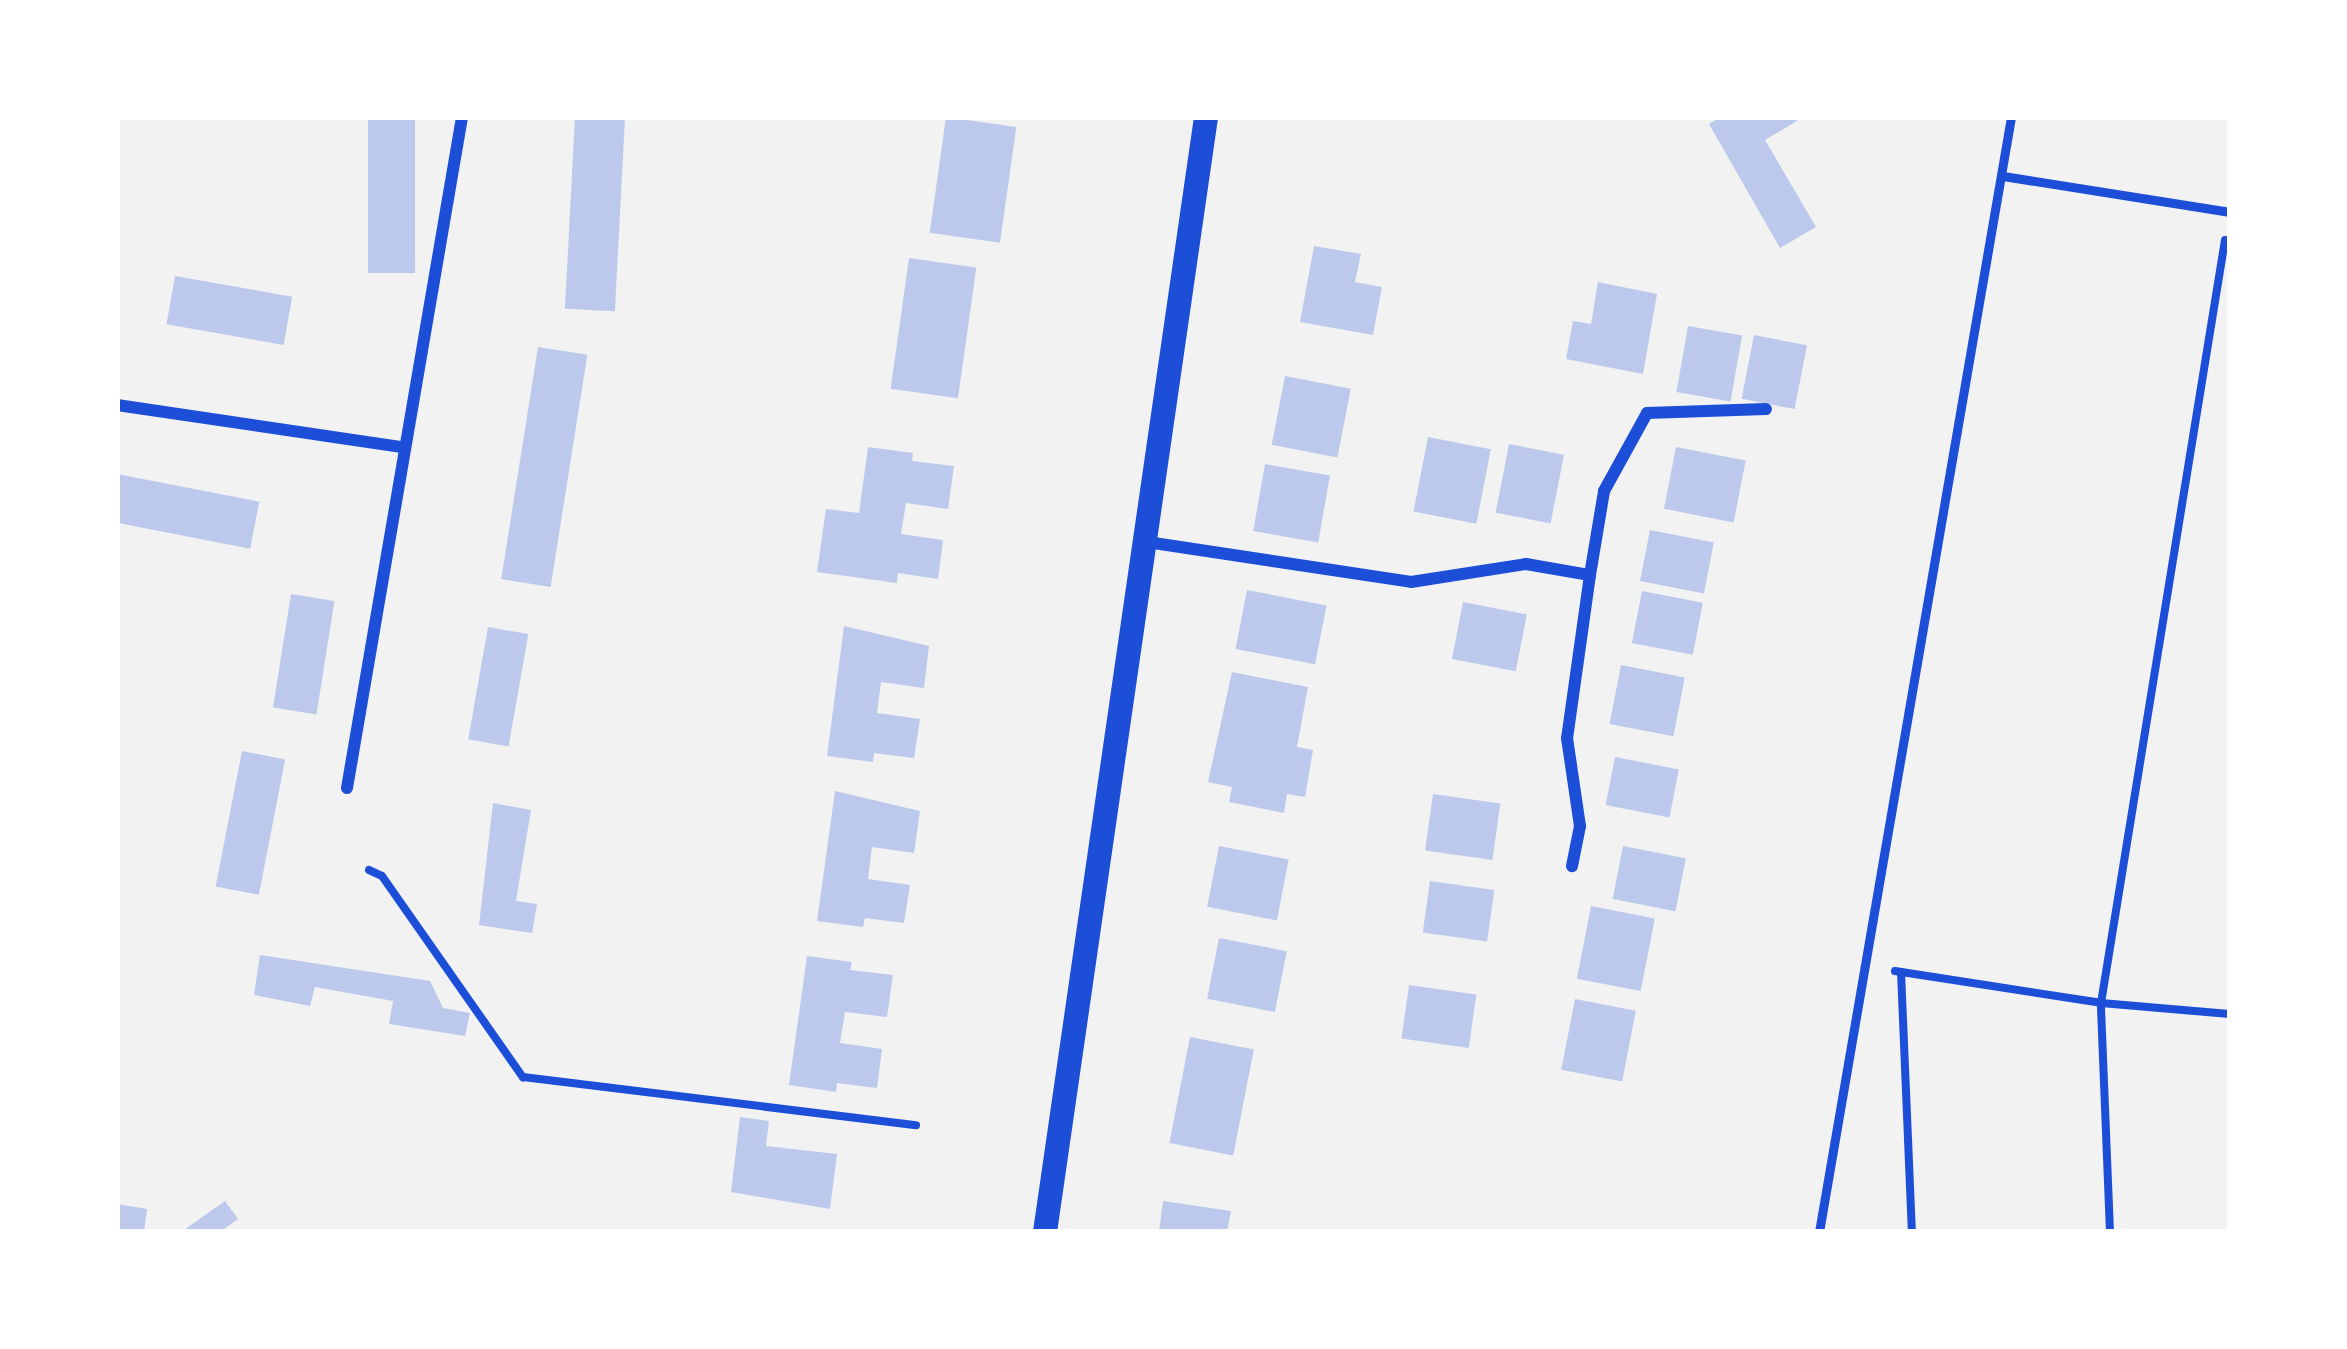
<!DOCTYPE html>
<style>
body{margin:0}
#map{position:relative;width:2347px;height:1349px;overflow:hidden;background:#f2f2f2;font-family:"Roboto Condensed",sans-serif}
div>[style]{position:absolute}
.building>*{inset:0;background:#bdc9ec;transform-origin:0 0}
.path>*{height:8px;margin:-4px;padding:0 4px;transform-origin:4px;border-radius:4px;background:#1d4ed8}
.service>*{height:9px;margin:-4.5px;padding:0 4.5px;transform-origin:4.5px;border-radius:4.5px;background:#1d4ed8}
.minor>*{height:12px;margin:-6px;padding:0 6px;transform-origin:6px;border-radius:6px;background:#1d4ed8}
.secondary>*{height:24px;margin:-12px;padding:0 12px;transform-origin:12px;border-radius:12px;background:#1d4ed8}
span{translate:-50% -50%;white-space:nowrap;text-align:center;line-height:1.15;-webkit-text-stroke:12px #fff;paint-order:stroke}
.frame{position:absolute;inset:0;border:120px solid #fff;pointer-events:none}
</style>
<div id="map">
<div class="building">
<div style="left:368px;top:117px;width:47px;height:156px"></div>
<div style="left:575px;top:117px;width:50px;height:192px;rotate:3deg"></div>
<div style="left:946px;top:117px;width:71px;height:117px;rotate:8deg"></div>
<div style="clip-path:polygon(1720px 117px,1794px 117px,1797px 121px,1765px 140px,1816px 227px,1780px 248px,1709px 124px)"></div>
<div style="clip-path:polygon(1314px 246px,1361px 254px,1355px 282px,1382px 287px,1373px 335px,1300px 322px)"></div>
<div style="left:909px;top:258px;width:68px;height:132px;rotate:8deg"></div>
<div style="left:175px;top:276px;width:119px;height:49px;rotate:10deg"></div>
<div style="clip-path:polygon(1598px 282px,1657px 294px,1643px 374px,1566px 359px,1573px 321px,1591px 324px)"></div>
<div style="left:1688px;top:326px;width:55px;height:67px;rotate:10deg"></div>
<div style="left:1754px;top:335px;width:54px;height:65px;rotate:11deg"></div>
<div style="left:538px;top:347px;width:50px;height:235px;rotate:9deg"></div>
<div style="left:1285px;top:376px;width:67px;height:70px;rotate:11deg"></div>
<div style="left:1428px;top:437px;width:64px;height:76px;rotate:11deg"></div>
<div style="left:1509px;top:444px;width:56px;height:70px;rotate:11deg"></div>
<div style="clip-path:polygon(868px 447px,913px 453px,912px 461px,954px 466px,948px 509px,906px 503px,901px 534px,943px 540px,938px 579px,898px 573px,897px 583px,817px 572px,826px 509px,859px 513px)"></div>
<div style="left:1676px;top:447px;width:71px;height:63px;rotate:11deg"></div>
<div style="left:1265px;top:464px;width:66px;height:68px;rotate:10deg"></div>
<div style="left:117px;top:474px;width:145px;height:48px;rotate:11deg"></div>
<div style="left:1650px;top:530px;width:65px;height:52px;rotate:11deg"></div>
<div style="left:1247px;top:590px;width:81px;height:60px;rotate:11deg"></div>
<div style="left:1642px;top:591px;width:62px;height:53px;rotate:11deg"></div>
<div style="left:291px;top:594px;width:44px;height:115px;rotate:9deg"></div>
<div style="left:1463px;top:602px;width:65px;height:58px;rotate:11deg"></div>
<div style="clip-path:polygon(844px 626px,929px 646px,924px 688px,881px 682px,877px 713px,920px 719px,914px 758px,874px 753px,873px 762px,827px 756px)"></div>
<div style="left:488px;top:627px;width:41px;height:114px;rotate:10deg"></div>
<div style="left:1621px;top:665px;width:65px;height:60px;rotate:11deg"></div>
<div style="clip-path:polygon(1232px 672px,1308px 687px,1297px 747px,1313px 750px,1305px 797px,1287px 794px,1284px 813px,1229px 802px,1232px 787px,1208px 782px)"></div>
<div style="left:242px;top:751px;width:44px;height:138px;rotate:11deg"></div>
<div style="left:1615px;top:757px;width:65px;height:49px;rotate:11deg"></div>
<div style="clip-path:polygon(835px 791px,920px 811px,914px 853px,872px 847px,868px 879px,910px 885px,904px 923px,865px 918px,863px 927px,817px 921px)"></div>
<div style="left:1433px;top:794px;width:68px;height:57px;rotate:8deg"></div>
<div style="clip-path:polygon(493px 803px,531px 810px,516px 901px,537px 904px,532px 933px,479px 925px)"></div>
<div style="left:1219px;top:846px;width:71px;height:62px;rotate:11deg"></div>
<div style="left:1623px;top:846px;width:64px;height:54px;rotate:11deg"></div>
<div style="left:1430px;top:881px;width:65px;height:52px;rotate:8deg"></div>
<div style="left:1591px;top:906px;width:65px;height:74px;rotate:11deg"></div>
<div style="left:1219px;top:938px;width:69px;height:62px;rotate:11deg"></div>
<div style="clip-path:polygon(260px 955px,430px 981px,443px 1008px,470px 1013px,465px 1036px,389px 1024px,393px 1001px,315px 987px,310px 1006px,254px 995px)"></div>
<div style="clip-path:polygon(807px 956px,852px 962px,850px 970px,893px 975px,887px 1017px,845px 1012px,840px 1043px,882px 1049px,877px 1088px,837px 1083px,836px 1092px,789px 1085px)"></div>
<div style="left:1409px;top:985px;width:68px;height:54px;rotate:8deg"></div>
<div style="left:1575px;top:999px;width:62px;height:72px;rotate:11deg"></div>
<div style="left:1190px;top:1037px;width:65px;height:108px;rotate:11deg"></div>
<div style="clip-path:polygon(740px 1117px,769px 1121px,766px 1146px,837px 1154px,830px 1209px,731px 1192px)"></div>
<div style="clip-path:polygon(225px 1201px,238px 1219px,220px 1232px,181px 1232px)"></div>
<div style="clip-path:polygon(1163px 1201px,1231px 1211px,1227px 1232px,1159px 1232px)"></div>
<div style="clip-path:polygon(117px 1204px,147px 1209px,144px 1232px,117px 1232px)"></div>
</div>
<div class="path">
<div style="left:369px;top:870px;width:14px;rotate:25deg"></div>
<div style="left:382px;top:876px;width:246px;rotate:55deg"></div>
<div style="left:523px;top:1077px;width:396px;rotate:7deg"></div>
<div style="left:1895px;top:971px;width:208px;rotate:8.8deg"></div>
<div style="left:2101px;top:1003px;width:773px;rotate:-80.77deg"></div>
<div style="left:1901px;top:972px;width:260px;rotate:87.6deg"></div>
<div style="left:2110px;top:1232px;width:229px;rotate:-92.3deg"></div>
<div style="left:2101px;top:1003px;width:129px;rotate:4.9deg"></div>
</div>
<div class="service">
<div style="left:2003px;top:176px;width:230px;rotate:9deg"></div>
<div style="left:1819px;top:1232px;width:1131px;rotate:-80.23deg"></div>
</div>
<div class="minor">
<div style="left:117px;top:405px;width:288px;rotate:8.4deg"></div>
<div style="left:1147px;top:542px;width:267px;rotate:8.6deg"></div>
<div style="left:1411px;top:582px;width:116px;rotate:-8.9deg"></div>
<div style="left:1526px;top:564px;width:65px;rotate:9.8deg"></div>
<div style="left:1590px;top:575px;width:165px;rotate:98deg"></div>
<div style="left:1567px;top:738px;width:89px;rotate:81.6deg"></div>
<div style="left:1580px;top:826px;width:41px;rotate:101.3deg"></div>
<div style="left:1590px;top:575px;width:85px;rotate:-80.5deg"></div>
<div style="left:1604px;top:491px;width:89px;rotate:-61.1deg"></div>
<div style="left:1647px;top:413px;width:119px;rotate:-1.9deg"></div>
<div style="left:347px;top:788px;width:681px;rotate:-80.27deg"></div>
</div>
<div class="secondary">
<div style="left:1045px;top:1232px;width:1127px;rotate:-81.78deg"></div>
</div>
<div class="frame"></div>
</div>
